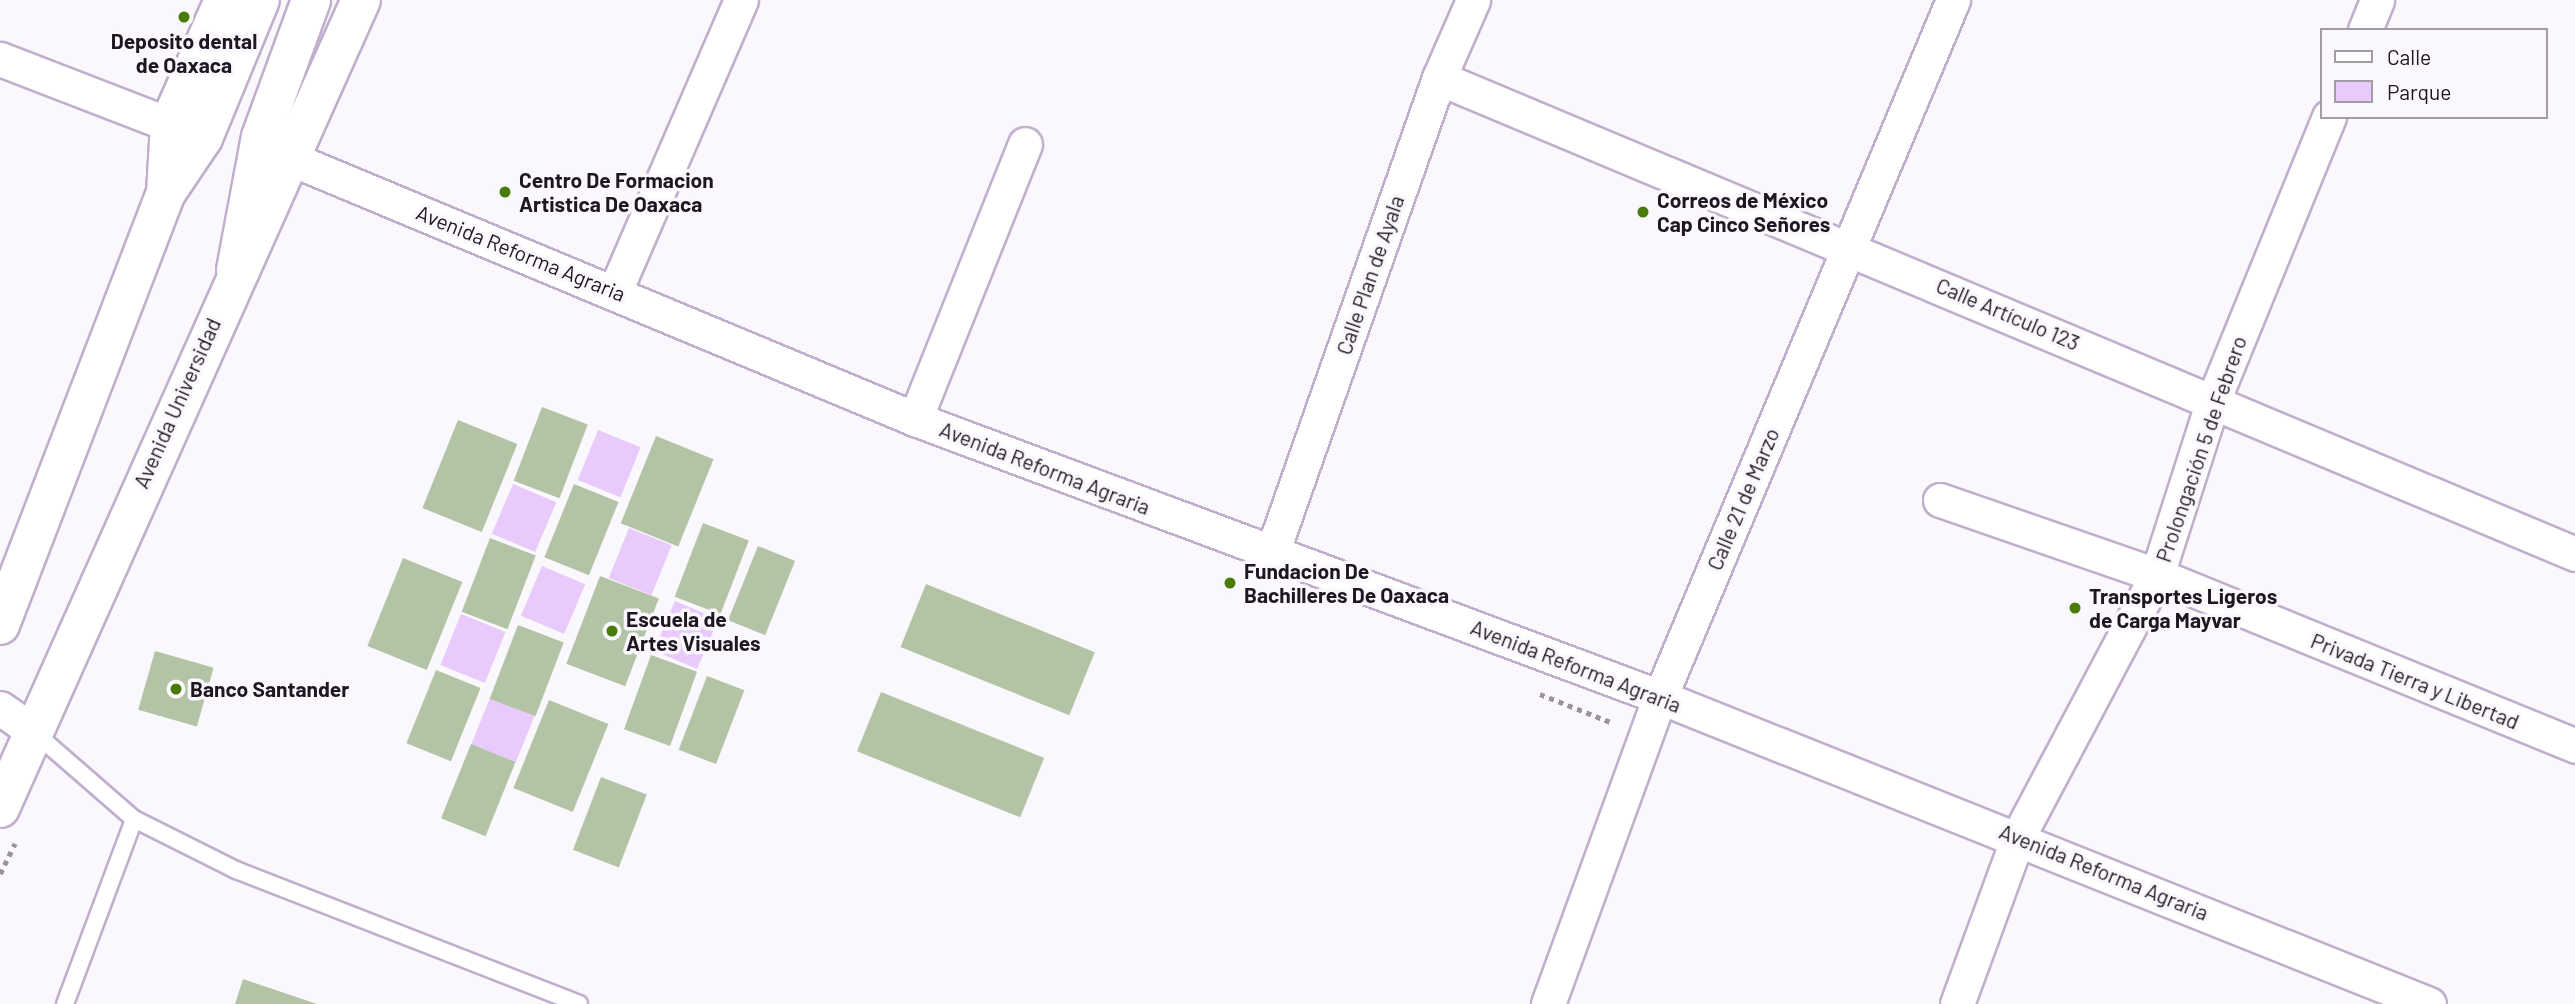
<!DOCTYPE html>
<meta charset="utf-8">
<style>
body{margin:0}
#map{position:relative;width:2575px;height:1004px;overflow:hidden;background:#faf7fd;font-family:Barlow,sans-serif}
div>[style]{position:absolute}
.green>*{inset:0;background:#e8cafb;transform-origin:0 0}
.building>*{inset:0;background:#b2c3a6;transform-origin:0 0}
.path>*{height:4.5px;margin-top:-2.25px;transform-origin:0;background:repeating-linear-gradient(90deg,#98939c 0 5px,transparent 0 10px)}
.roads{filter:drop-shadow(2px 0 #c0afcc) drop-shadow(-2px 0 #c0afcc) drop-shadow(0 2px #c0afcc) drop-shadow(0 -2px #c0afcc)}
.lane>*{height:16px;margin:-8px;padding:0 8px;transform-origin:8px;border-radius:8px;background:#fff}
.street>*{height:33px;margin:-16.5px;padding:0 16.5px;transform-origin:16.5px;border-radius:16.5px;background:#fff}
.secondary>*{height:38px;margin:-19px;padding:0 19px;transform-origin:19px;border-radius:19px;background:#fff}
.primary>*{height:38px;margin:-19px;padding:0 19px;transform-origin:19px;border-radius:19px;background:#fff}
.dots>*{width:19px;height:19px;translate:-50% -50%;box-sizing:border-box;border:4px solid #faf7fd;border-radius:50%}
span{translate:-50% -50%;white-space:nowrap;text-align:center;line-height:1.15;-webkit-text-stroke:7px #faf7fd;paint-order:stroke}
.poi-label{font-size:21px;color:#1e1722;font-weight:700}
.left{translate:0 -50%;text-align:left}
.street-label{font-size:21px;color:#1e1722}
.legend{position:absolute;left:2320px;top:28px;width:228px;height:91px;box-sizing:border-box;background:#faf7fd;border:2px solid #a29da5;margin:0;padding:9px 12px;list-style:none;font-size:21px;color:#1e1722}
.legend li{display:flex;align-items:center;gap:14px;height:35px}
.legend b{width:35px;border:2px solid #a29da5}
</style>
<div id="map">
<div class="green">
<div style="left:598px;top:430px;width:46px;height:54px;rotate:22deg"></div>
<div style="left:513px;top:484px;width:47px;height:54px;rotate:23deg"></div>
<div style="left:629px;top:528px;width:46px;height:54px;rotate:22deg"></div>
<div style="left:542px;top:566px;width:47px;height:54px;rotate:23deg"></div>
<div style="left:675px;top:601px;width:47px;height:54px;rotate:23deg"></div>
<div style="left:461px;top:614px;width:48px;height:55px;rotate:22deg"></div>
<div style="left:490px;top:698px;width:48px;height:50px;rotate:22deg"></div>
</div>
<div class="building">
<div style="left:542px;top:407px;width:49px;height:79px;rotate:21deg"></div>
<div style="left:458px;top:420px;width:64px;height:95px;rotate:22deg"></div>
<div style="left:656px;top:436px;width:62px;height:94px;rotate:22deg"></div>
<div style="left:574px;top:484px;width:48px;height:79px;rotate:22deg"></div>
<div style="left:703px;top:523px;width:49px;height:79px;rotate:21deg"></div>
<div style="left:490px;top:538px;width:49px;height:79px;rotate:21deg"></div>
<div style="left:758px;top:546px;width:40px;height:80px;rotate:22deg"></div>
<div style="left:403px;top:558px;width:64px;height:95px;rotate:22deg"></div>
<div style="left:600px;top:576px;width:63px;height:94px;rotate:21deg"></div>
<div style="left:926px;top:584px;width:182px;height:68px;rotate:22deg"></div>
<div style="left:518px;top:625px;width:49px;height:79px;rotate:21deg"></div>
<div style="left:155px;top:651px;width:61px;height:61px;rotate:16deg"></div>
<div style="left:651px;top:655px;width:49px;height:79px;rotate:20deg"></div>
<div style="left:436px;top:670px;width:48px;height:79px;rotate:22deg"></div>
<div style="left:707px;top:676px;width:40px;height:79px;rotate:21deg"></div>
<div style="left:881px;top:692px;width:176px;height:64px;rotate:22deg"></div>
<div style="left:549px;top:700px;width:64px;height:95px;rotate:22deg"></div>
<div style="left:471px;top:744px;width:48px;height:80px;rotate:22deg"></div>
<div style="left:601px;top:777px;width:49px;height:78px;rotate:21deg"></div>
<div style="clip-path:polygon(243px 979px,317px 1004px,235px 1004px)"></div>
</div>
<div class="path">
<div style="left:1540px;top:694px;width:79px;rotate:21.7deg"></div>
<div style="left:0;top:874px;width:34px;rotate:-64deg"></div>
</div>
<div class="roads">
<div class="lane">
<div style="left:35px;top:733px;width:131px;rotate:41deg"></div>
<div style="left:134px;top:819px;width:114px;rotate:26.6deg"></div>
<div style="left:236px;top:870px;width:368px;rotate:21.3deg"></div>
<div style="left:65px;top:1004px;width:197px;rotate:-69.5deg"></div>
</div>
<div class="street">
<div style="left:2365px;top:30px;width:32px;rotate:-68deg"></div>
<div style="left:0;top:59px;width:208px;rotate:21.1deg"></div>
<div style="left:1439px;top:78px;width:1232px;rotate:22.73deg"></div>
<div style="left:270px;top:143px;width:29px;rotate:35deg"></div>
<div style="left:294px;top:160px;width:673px;rotate:22.64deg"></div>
<div style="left:915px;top:419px;width:795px;rotate:20.46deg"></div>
<div style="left:1660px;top:697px;width:828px;rotate:21.76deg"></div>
<div style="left:615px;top:291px;width:317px;rotate:-66.6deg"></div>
<div style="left:915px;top:419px;width:296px;rotate:-68.2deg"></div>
<div style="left:1940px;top:500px;width:230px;rotate:19.1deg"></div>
<div style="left:2157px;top:575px;width:452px;rotate:22.2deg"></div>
<div style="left:1272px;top:553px;width:504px;rotate:-70.63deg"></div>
<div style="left:1439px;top:78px;width:85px;rotate:-66.4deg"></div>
<div style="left:0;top:708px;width:38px;rotate:35deg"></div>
<div style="left:1548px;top:1004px;width:327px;rotate:-70deg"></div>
<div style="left:1660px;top:697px;width:756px;rotate:-67.2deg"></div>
<div style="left:1957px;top:1004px;width:178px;rotate:-69.9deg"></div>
<div style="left:2018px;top:837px;width:297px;rotate:-62.1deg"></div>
<div style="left:2157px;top:575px;width:183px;rotate:-72.2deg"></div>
<div style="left:2213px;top:401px;width:307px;rotate:-67.8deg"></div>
</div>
<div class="secondary">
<div style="left:0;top:625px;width:463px;rotate:-69deg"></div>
<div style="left:166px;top:193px;width:70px;rotate:-86.7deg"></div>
<div style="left:170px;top:123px;width:134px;rotate:-66.3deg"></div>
<div style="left:0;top:808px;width:885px;rotate:-65.93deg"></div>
</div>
<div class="primary">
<div style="left:166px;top:193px;width:66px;rotate:-56.1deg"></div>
<div style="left:203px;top:138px;width:149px;rotate:-67.6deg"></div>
<div style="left:236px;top:270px;width:135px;rotate:-79.4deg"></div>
<div style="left:261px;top:137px;width:146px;rotate:-69.9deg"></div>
</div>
</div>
<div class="dots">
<div style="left:184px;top:17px;background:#487b07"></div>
<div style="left:505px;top:192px;background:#487b07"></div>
<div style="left:1643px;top:212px;background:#487b07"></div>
<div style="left:1230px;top:583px;background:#487b07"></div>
<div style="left:2075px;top:608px;background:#487b07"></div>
<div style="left:612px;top:631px;background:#487b07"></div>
<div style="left:176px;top:689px;background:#487b07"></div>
</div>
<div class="poi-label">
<span style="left:184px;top:53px">Deposito dental<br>de Oaxaca</span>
<span class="left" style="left:519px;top:192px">Centro De Formacion<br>Artistica De Oaxaca</span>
<span class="left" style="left:1657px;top:212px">Correos de México<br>Cap Cinco Señores</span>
<span class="left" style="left:1244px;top:583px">Fundacion De<br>Bachilleres De Oaxaca</span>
<span class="left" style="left:2089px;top:608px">Transportes Ligeros<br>de Carga Mayvar</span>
<span class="left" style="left:626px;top:631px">Escuela de<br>Artes Visuales</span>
<span class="left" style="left:190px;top:689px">Banco Santander</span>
</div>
<div class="street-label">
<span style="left:521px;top:253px;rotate:22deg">Avenida Reforma Agraria</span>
<span style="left:1370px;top:275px;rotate:-71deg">Calle Plan de Ayala</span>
<span style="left:2008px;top:314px;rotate:23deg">Calle Artículo 123</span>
<span style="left:177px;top:403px;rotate:-66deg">Avenida Universidad</span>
<span style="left:2201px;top:449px;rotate:-71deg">Prolongación 5 de Febrero</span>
<span style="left:1045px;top:468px;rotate:21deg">Avenida Reforma Agraria</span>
<span style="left:1743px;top:499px;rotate:-67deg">Calle 21 de Marzo</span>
<span style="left:1576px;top:666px;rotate:21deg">Avenida Reforma Agraria</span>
<span style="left:2415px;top:681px;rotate:22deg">Privada Tierra y Libertad</span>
<span style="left:2104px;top:872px;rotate:22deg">Avenida Reforma Agraria</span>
</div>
<ul class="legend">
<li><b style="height:9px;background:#fff"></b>Calle</li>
<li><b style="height:19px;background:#e8cafb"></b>Parque</li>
</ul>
</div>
